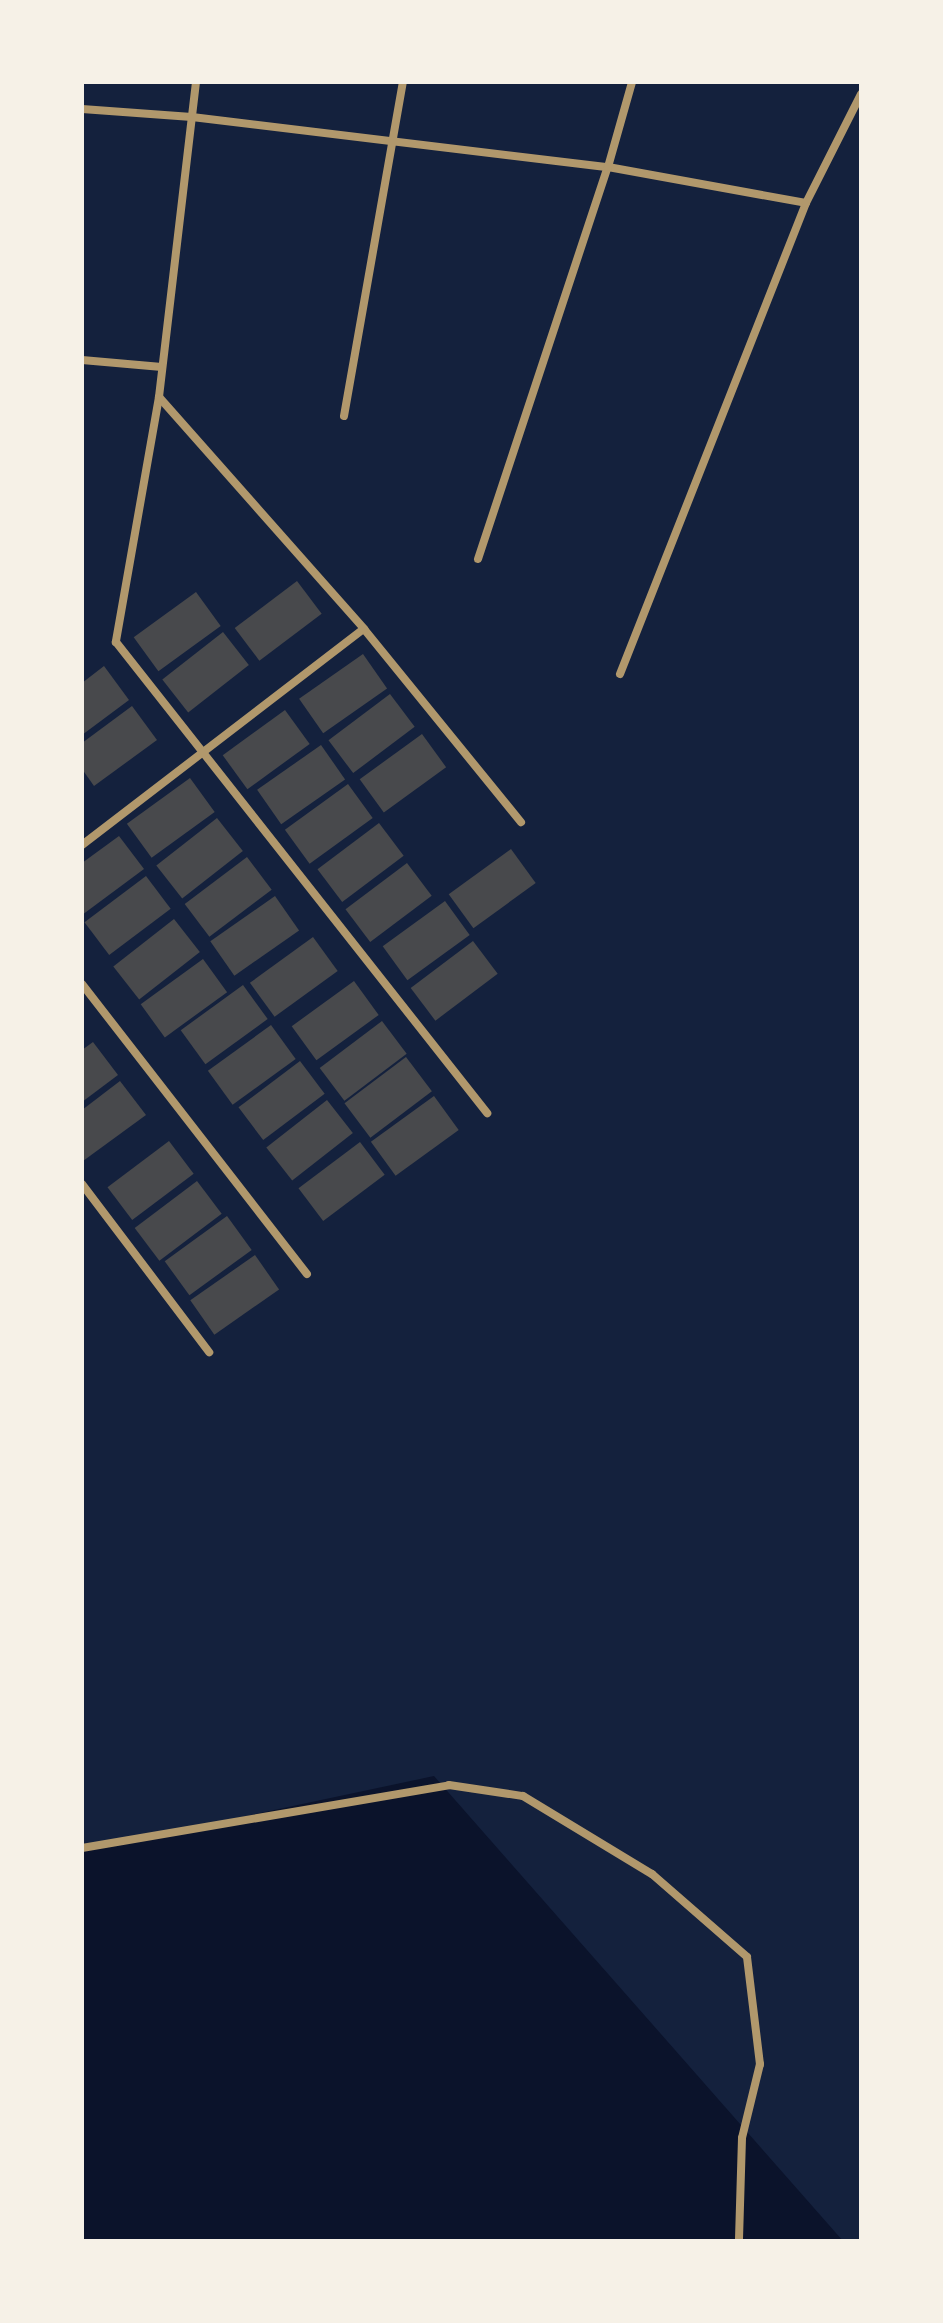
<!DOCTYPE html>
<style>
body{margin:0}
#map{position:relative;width:943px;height:2323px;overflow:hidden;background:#14213d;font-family:Arial,sans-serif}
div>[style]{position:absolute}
.water>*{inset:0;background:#0b132b}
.building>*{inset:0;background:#48494c;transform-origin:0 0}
.minor>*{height:8px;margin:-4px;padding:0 4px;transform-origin:4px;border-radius:4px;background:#b1986c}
span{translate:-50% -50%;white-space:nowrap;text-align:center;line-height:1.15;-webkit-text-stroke:6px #f6f1e7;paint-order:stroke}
.frame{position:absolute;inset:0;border:84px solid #f6f1e7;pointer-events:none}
</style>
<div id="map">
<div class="water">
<div style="clip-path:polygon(434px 1776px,843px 2241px,82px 2241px,82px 1851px)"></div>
</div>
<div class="building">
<div style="left:297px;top:581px;width:41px;height:78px;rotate:53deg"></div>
<div style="left:196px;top:592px;width:42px;height:77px;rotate:54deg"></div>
<div style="left:223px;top:632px;width:42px;height:77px;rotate:52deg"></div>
<div style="left:363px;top:654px;width:42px;height:78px;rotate:55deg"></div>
<div style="clip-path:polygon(104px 666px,129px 700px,82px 735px,82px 683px)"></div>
<div style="left:390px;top:694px;width:41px;height:77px;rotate:53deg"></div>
<div style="clip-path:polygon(132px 706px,157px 740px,94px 786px,82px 769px,82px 743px)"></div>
<div style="left:285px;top:710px;width:42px;height:77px;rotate:54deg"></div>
<div style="left:422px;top:734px;width:41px;height:77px;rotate:54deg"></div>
<div style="left:321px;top:745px;width:42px;height:78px;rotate:55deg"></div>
<div style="left:190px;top:778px;width:42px;height:78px;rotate:54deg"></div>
<div style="left:348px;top:784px;width:42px;height:78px;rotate:54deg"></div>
<div style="left:217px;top:818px;width:42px;height:77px;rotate:52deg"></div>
<div style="left:379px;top:823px;width:41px;height:77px;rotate:53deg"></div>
<div style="clip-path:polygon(119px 836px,144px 869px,82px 915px,82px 863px)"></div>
<div style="left:511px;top:849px;width:42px;height:77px;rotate:54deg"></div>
<div style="left:247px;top:857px;width:41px;height:78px;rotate:53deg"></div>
<div style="left:407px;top:863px;width:41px;height:77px;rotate:53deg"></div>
<div style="left:146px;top:876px;width:41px;height:77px;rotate:53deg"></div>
<div style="left:275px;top:896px;width:42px;height:79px;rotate:55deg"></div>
<div style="left:445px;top:901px;width:42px;height:77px;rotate:54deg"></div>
<div style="left:174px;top:919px;width:42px;height:77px;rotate:52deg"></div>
<div style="left:313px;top:937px;width:42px;height:78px;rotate:54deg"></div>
<div style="left:473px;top:941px;width:41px;height:78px;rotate:53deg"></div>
<div style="left:203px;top:959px;width:41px;height:77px;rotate:54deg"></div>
<div style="left:354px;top:981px;width:42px;height:77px;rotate:54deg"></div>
<div style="left:243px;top:985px;width:42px;height:77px;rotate:54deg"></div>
<div style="left:382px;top:1021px;width:41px;height:78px;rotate:53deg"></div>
<div style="left:271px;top:1025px;width:42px;height:78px;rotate:54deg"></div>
<div style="clip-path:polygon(93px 1042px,118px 1075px,82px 1102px,82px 1050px)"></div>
<div style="left:406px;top:1057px;width:43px;height:77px;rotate:53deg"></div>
<div style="left:300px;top:1061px;width:41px;height:77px;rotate:53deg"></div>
<div style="clip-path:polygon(120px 1081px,146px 1115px,83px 1161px,82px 1110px)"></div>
<div style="left:434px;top:1096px;width:42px;height:78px;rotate:54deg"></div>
<div style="left:327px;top:1100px;width:42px;height:77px;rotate:52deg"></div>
<div style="left:169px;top:1141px;width:41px;height:77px;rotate:53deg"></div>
<div style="left:360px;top:1142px;width:41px;height:77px;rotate:53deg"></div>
<div style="left:197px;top:1181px;width:41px;height:78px;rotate:53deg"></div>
<div style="left:227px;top:1216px;width:42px;height:77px;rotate:54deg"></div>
<div style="left:255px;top:1255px;width:42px;height:79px;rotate:55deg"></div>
</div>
<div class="minor">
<div style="left:196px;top:82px;width:317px;rotate:96.7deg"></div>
<div style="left:159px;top:397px;width:249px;rotate:100deg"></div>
<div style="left:116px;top:642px;width:600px;rotate:51.77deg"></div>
<div style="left:82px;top:109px;width:110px;rotate:4.2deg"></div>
<div style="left:192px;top:117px;width:419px;rotate:6.9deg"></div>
<div style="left:608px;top:167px;width:201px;rotate:10.3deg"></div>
<div style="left:82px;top:360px;width:80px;rotate:5deg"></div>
<div style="left:159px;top:397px;width:310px;rotate:48.5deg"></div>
<div style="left:364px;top:629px;width:249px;rotate:50.9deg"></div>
<div style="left:344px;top:416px;width:339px;rotate:-80deg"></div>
<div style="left:478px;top:559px;width:413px;rotate:-71.7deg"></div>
<div style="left:608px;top:167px;width:88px;rotate:-74.2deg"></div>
<div style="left:620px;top:674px;width:506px;rotate:-68.45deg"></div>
<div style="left:806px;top:203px;width:122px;rotate:-63.2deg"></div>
<div style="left:82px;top:845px;width:355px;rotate:-37.5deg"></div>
<div style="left:82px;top:984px;width:367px;rotate:52.2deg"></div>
<div style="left:82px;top:1184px;width:211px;rotate:52.9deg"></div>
<div style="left:82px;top:1848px;width:372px;rotate:-9.7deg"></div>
<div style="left:449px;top:1785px;width:75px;rotate:8.5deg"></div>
<div style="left:523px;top:1796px;width:151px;rotate:31.2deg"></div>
<div style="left:652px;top:1874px;width:126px;rotate:41.1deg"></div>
<div style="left:747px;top:1957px;width:108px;rotate:83.1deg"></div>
<div style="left:760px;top:2064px;width:76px;rotate:103.7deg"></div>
<div style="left:742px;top:2138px;width:103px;rotate:91.7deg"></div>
</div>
<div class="frame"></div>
</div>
